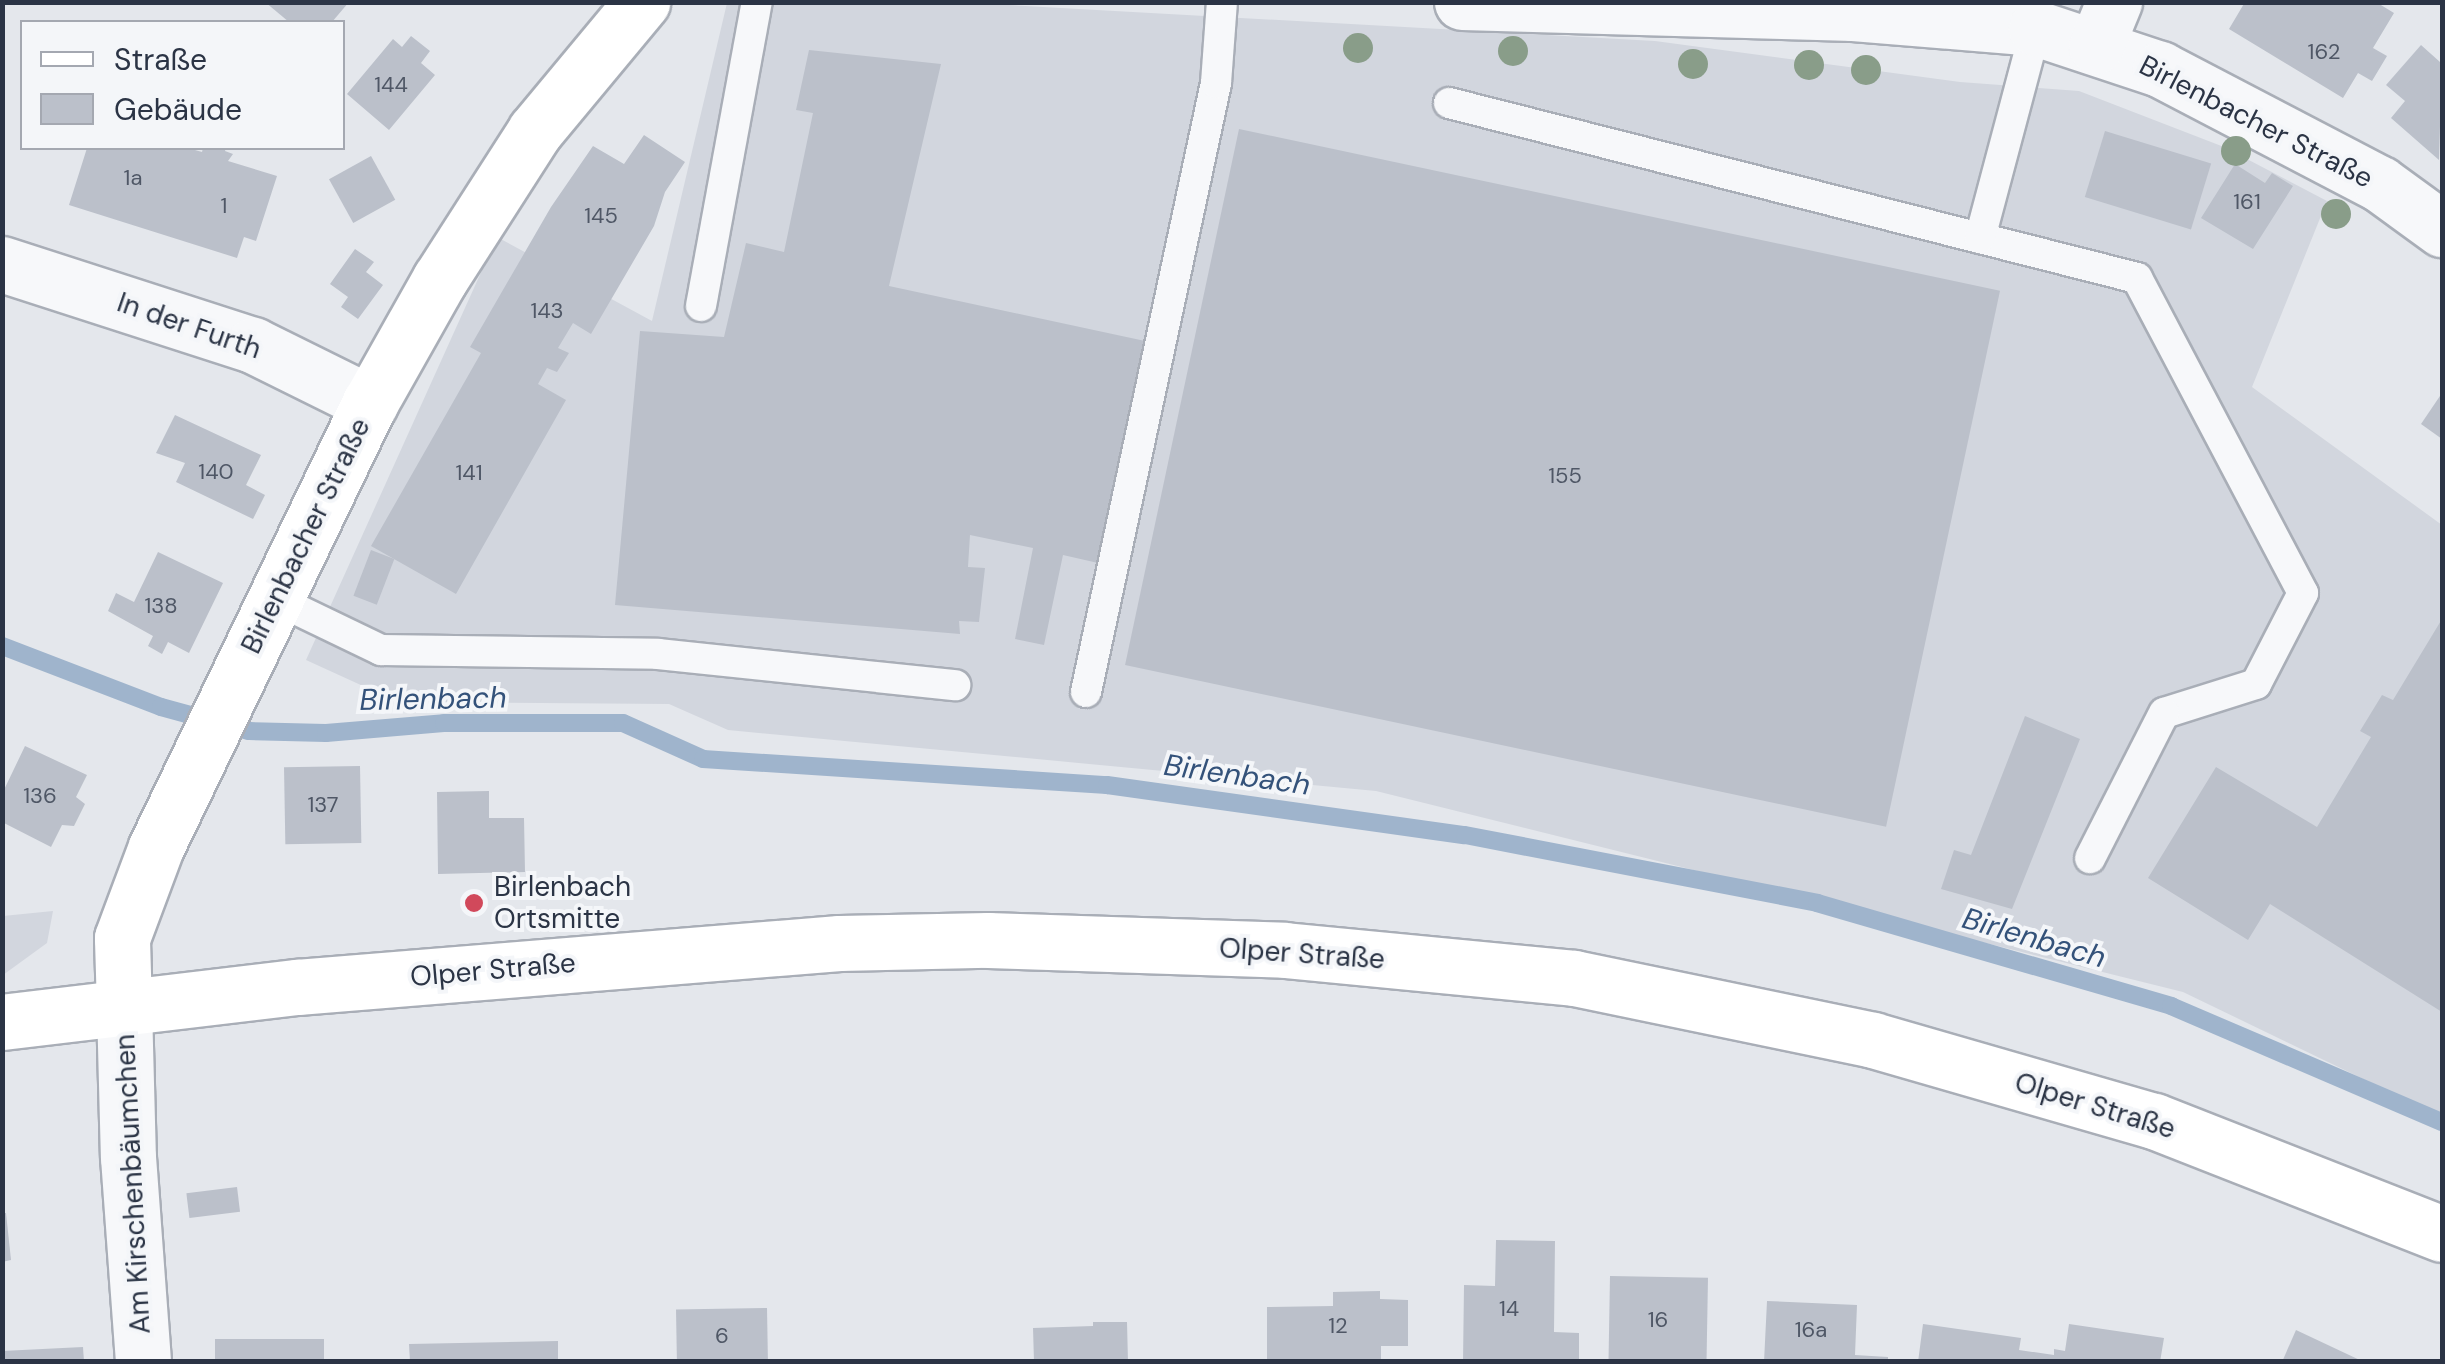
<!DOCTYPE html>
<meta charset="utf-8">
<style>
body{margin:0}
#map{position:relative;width:2445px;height:1364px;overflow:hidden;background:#e4e7ec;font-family:"DM Sans",sans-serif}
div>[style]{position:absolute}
.built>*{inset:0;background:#d2d6de}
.stream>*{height:18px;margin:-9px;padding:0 9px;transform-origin:9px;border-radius:9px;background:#9fb4cc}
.building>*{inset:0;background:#bbc0ca;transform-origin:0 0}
.roads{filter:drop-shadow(2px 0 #a9aeb7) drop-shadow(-2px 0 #a9aeb7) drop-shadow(0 2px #a9aeb7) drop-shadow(0 -2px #a9aeb7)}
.lane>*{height:30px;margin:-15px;padding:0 15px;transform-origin:15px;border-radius:15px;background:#f7f8fa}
.street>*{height:55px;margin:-27.5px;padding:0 27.5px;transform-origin:27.5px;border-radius:27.5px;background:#f7f8fa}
.secondary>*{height:55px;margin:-27.5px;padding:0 27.5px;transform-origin:27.5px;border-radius:27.5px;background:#fff}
.trees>*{width:30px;height:30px;margin:-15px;border-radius:50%;background:#899d89}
.dots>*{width:28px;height:28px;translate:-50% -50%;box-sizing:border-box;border:5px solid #f4f6f9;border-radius:50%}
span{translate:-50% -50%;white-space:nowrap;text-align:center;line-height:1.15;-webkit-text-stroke:8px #f4f6f9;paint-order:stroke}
.number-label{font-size:22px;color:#4f5766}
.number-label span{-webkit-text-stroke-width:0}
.street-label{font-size:28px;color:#2b3445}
.poi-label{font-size:28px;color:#2b3445}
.left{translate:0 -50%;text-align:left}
.water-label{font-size:30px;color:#34527a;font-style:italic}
.frame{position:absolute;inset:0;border:5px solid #2b3445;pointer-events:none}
.legend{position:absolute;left:20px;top:20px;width:325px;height:130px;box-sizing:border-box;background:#f4f6f9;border:2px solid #a4a8b1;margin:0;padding:12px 18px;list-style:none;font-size:30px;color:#2b3445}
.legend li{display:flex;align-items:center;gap:20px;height:50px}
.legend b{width:50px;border:2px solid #a4a8b1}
</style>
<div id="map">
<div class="built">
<div style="clip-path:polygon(727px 3px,971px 3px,1655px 41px,1960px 82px,2079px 91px,2224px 147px,2327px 201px,2252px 387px,2442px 525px,2442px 1117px,2183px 992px,1376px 791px,728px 730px,669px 704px,398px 702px,306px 660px,497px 237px,652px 321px)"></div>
<div style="clip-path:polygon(53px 911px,47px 943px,3px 975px,3px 916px)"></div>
</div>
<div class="stream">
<div style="left:2px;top:646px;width:170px;rotate:21deg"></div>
<div style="left:161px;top:707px;width:91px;rotate:15.3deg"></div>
<div style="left:249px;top:731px;width:77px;rotate:1.5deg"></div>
<div style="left:326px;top:733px;width:118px;rotate:-4.8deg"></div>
<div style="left:444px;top:723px;width:179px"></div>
<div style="left:623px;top:723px;width:88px;rotate:24.2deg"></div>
<div style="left:703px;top:759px;width:405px;rotate:3.7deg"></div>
<div style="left:1107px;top:785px;width:361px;rotate:8deg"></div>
<div style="left:1465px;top:835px;width:359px;rotate:10.9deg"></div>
<div style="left:1817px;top:903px;width:369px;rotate:16.2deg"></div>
<div style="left:2171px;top:1006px;width:295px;rotate:23.2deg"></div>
</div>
<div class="building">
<div style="clip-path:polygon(265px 2px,349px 2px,332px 22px,289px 22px)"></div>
<div style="clip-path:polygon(2245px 2px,2376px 2px,2394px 13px,2373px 48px,2387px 56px,2372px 81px,2358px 73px,2343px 98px,2229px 29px)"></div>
<div style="clip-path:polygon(411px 36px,430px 51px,421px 63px,435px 75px,389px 130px,347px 94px,393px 39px,402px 47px)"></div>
<div style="clip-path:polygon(2421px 45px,2440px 62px,2442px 59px,2439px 160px,2391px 118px,2405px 101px,2386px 85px)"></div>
<div style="clip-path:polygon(809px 50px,941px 64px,889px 286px,1145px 341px,1098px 563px,1063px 555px,1044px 645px,1015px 639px,1033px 548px,970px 535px,968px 567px,985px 568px,979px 622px,959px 621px,960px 634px,615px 605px,640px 331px,724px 337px,746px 243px,784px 252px,813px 113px,796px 110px)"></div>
<div style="left:1239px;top:129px;width:778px;height:548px;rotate:12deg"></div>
<div style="left:2105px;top:131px;width:111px;height:69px;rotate:17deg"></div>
<div style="clip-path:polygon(644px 135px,685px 162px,665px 192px,654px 226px,591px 334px,573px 323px,558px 348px,569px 353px,557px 372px,547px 368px,538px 384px,566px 400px,456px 594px,371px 546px,481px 353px,470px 347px,551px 207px,593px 146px,624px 164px)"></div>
<div style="clip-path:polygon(87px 148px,188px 148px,202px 152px,203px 148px,226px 148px,225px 151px,233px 154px,228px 161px,277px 176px,256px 241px,244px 237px,237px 258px,69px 205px)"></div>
<div style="left:371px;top:156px;width:50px;height:48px;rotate:61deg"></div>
<div style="clip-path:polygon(2235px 164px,2265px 183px,2272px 173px,2293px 186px,2253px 249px,2201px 218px)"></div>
<div style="clip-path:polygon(355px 249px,374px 262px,366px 272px,383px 285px,358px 319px,341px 307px,348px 297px,330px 284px)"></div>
<div style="clip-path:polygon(2442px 393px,2442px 439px,2421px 424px)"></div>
<div style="clip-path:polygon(175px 415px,261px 455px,246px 485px,265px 495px,253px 519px,176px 482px,185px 463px,156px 453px)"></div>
<div style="left:371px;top:550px;width:25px;height:49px;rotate:21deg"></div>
<div style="clip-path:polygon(158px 552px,223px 583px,189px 653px,168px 642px,162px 654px,148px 646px,153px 636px,108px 611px,116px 593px,134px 602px)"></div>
<div style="clip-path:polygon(2442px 619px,2442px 1012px,2270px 904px,2248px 940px,2148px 878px,2216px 767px,2317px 827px,2371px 737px,2360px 731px,2382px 695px,2393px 700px)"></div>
<div style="clip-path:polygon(2025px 716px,2080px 739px,2012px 909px,1941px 889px,1954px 850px,1971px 855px)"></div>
<div style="clip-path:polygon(25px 746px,87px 775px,76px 797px,85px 804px,74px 826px,62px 825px,51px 847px,2px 822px,2px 794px)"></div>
<div style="left:360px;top:766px;width:77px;height:76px;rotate:89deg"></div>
<div style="clip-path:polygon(489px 791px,489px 818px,524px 818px,525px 872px,438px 874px,437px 792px)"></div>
<div style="left:237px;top:1187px;width:25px;height:51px;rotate:83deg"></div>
<div style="clip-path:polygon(2px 1213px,6px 1213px,11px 1260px,2px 1262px)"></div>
<div style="clip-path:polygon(1496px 1240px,1555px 1241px,1554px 1332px,1579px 1333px,1579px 1362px,1463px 1362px,1464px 1285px,1495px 1286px)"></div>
<div style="left:1610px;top:1276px;width:98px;height:86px;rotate:1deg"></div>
<div style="clip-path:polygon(1380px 1291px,1380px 1299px,1408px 1300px,1408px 1346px,1381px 1346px,1381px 1362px,1267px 1362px,1267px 1307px,1333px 1306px,1333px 1292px)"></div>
<div style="clip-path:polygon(1767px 1301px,1857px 1305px,1855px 1355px,1888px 1357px,1888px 1362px,1764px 1362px)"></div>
<div style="left:767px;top:1308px;width:54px;height:91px;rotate:89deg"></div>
<div style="clip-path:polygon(1093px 1322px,1127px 1322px,1128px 1362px,1034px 1362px,1033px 1328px,1093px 1326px)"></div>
<div style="clip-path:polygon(1923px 1324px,2021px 1338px,2019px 1350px,2054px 1355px,2054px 1349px,2065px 1351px,2069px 1324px,2164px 1338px,2160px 1362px,1918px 1362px)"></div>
<div style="clip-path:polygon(2296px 1330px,2364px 1362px,2282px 1362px)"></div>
<div style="left:324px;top:1339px;width:23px;height:109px;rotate:90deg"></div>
<div style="clip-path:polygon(558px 1341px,558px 1362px,410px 1362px,409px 1344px)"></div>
<div style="clip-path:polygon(83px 1347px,84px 1362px,2px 1362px,2px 1351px)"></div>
</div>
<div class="roads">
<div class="lane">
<div style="left:1449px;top:103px;width:710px;rotate:14.27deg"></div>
<div style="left:2137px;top:278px;width:356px;rotate:62.2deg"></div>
<div style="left:2303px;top:593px;width:102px;rotate:117.3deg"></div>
<div style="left:2256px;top:684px;width:96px;rotate:162.5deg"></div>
<div style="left:2164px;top:713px;width:163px;rotate:117deg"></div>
<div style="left:1980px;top:238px;width:217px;rotate:-75.1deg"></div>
<div style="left:701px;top:306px;width:309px;rotate:-79.6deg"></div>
<div style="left:275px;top:599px;width:118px;rotate:25.7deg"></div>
<div style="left:381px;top:650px;width:277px;rotate:0.8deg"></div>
<div style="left:658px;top:654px;width:299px;rotate:6deg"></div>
<div style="left:1086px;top:692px;width:623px;rotate:-77.95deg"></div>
<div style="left:1216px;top:83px;width:81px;rotate:-85.8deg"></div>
</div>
<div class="street">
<div style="left:1462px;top:2px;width:391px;rotate:1.6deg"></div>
<div style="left:1853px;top:13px;width:184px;rotate:4.7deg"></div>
<div style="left:2036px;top:28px;width:131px;rotate:18.3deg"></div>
<div style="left:2160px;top:69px;width:248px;rotate:27.6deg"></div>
<div style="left:2380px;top:184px;width:77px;rotate:36deg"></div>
<div style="left:2096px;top:46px;width:48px;rotate:-67.8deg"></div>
<div style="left:2px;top:264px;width:264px;rotate:17.9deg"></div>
<div style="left:253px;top:345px;width:131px;rotate:26.4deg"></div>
<div style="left:124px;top:1007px;width:150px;rotate:88.5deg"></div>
<div style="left:128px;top:1157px;width:206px;rotate:85.8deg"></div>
</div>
<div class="secondary">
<div style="left:124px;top:1007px;width:69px;rotate:-91.7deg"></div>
<div style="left:122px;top:938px;width:97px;rotate:-69.5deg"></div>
<div style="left:156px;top:847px;width:493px;rotate:-64.3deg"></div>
<div style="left:370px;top:403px;width:142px;rotate:-60.6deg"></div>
<div style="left:440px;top:279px;width:176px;rotate:-57.3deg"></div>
<div style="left:535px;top:131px;width:168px;rotate:-50.3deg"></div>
<div style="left:2px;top:1022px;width:297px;rotate:-6.8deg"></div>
<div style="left:297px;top:987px;width:544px;rotate:-4.64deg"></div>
<div style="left:839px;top:943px;width:149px;rotate:-1.2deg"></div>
<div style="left:988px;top:940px;width:297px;rotate:1.9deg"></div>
<div style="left:1285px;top:950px;width:290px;rotate:5.5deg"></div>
<div style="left:1574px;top:978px;width:305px;rotate:11.7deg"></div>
<div style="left:1873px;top:1040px;width:292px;rotate:16.1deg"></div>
<div style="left:2154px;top:1121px;width:309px;rotate:21.4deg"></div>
</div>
</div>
<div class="trees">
<div style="left:1358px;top:48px"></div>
<div style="left:1513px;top:51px"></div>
<div style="left:1693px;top:64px"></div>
<div style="left:1809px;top:65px"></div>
<div style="left:1866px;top:70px"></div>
<div style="left:2236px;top:151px"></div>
<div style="left:2336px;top:214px"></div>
</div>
<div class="dots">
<div style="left:474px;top:903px;background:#d1495b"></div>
</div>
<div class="number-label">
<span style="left:2324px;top:52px">162</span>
<span style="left:391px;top:85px">144</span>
<span style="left:133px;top:178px">1a</span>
<span style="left:2247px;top:202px">161</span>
<span style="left:224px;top:206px">1</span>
<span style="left:601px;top:216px">145</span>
<span style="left:547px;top:311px">143</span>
<span style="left:216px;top:472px">140</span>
<span style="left:469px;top:473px">141</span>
<span style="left:1565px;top:476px">155</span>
<span style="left:161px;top:606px">138</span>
<span style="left:40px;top:796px">136</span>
<span style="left:323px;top:805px">137</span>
<span style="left:1509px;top:1309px">14</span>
<span style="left:1658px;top:1320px">16</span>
<span style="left:1338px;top:1326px">12</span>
<span style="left:1811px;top:1330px">16a</span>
<span style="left:722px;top:1336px">6</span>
</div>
<div class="street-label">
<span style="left:2256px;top:122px;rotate:27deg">Birlenbacher Straße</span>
<span style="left:189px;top:326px;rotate:19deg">In der Furth</span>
<span style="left:306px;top:536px;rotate:-64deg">Birlenbacher Straße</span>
<span style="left:1302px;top:954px;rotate:4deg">Olper Straße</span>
<span style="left:493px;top:970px;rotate:-5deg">Olper Straße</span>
<span style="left:2095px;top:1106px;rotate:17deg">Olper Straße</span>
<span style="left:133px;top:1184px;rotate:-93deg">Am Kirschenbäumchen</span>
</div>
<div class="poi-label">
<span class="left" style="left:494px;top:903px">Birlenbach<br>Ortsmitte</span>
</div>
<div class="water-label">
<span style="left:433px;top:699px;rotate:-1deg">Birlenbach</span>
<span style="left:1237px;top:775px;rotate:8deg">Birlenbach</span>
<span style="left:2034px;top:938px;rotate:16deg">Birlenbach</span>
</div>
<div class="frame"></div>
<ul class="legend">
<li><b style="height:12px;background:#fff"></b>Straße</li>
<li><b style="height:28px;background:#bbc0ca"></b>Gebäude</li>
</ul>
</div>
